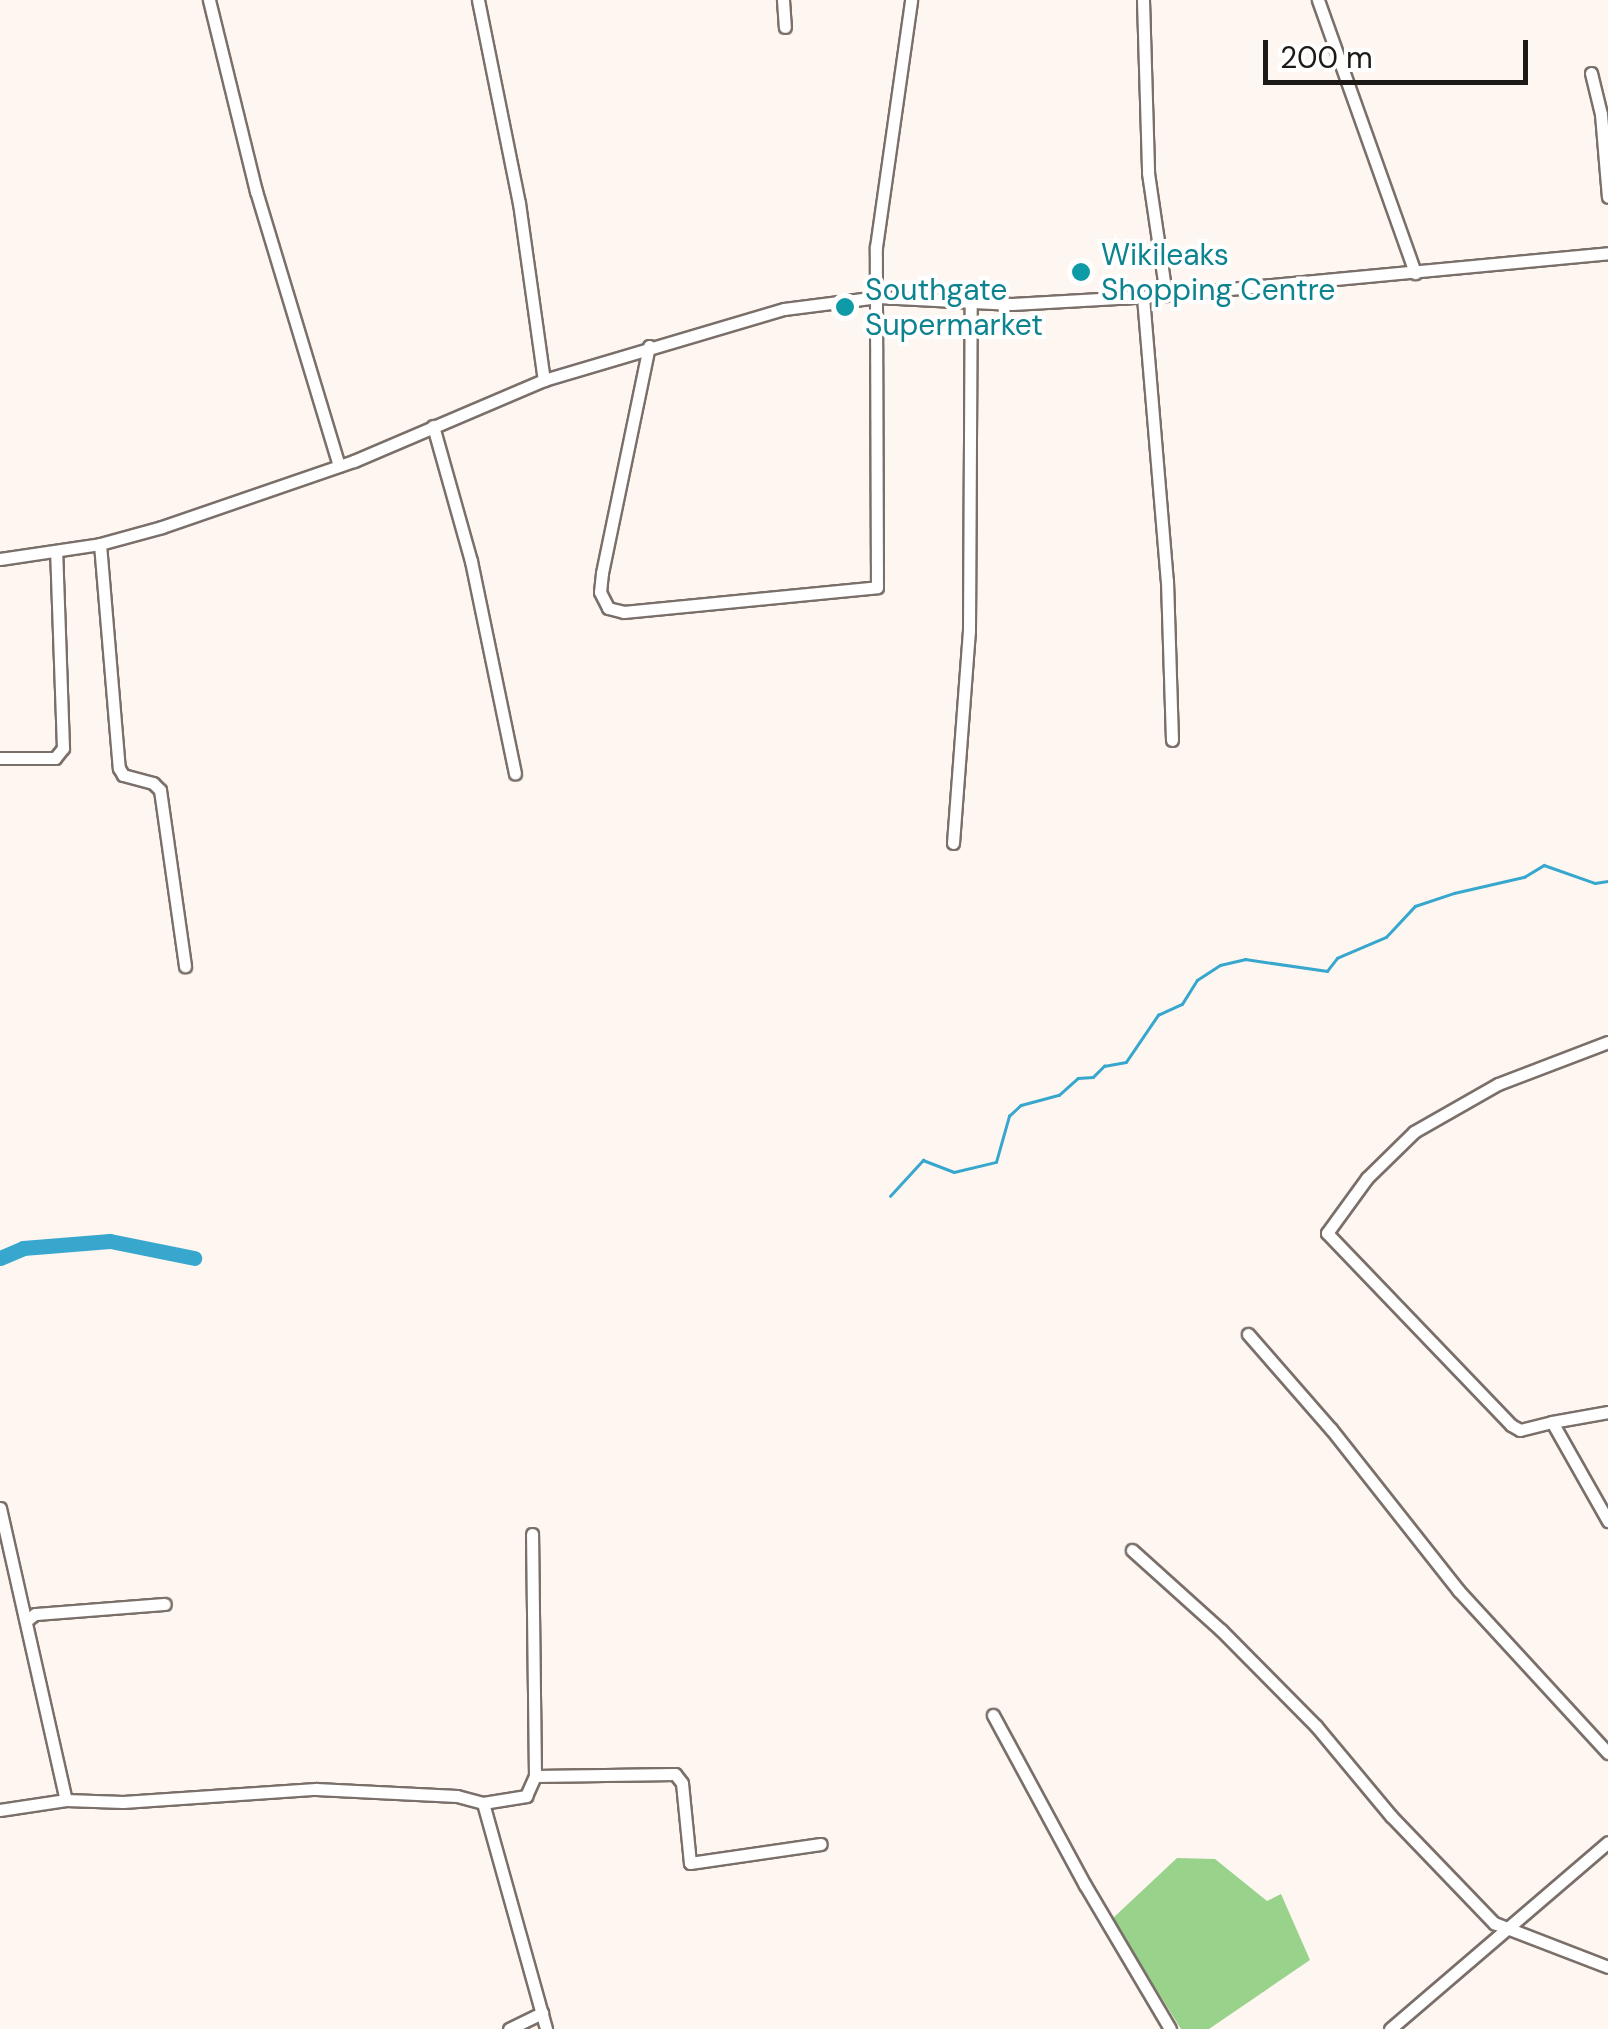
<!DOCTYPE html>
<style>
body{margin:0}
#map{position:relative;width:1608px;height:2029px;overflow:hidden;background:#fef6f1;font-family:"DM Sans",sans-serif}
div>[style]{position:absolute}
.forest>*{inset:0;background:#99d28b}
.stream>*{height:2.5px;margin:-1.25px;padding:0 1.25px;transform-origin:1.25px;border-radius:1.25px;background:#37a7ce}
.river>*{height:15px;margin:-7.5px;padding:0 7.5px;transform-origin:7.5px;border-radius:7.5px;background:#37a7ce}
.roads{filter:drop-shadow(2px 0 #7a6f69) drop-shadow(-2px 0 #7a6f69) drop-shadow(0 2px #7a6f69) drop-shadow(0 -2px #7a6f69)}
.minor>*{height:11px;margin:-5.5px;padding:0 5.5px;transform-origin:5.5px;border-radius:5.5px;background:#fff}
.dots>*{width:28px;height:28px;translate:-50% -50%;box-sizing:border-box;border:5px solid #fff;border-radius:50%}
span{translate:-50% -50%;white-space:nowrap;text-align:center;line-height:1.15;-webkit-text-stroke:8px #fff;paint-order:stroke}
.culture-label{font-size:30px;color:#0d838f}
.left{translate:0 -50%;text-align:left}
.scale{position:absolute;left:1263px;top:40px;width:265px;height:45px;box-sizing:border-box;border:5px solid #1d1916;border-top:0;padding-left:12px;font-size:30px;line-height:35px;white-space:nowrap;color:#1d1916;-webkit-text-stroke:8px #fff;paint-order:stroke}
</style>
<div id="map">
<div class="forest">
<div style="clip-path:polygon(1177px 1858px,1215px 1859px,1267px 1901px,1281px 1894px,1310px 1960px,1209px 2029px,1181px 2029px,1112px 1919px)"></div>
</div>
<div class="stream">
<div style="left:890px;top:1196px;width:49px;rotate:-47.5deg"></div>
<div style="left:923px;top:1160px;width:33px;rotate:21deg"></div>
<div style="left:954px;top:1172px;width:43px;rotate:-13.4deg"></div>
<div style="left:996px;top:1162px;width:48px;rotate:-74.2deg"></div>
<div style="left:1009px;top:1116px;width:16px;rotate:-43deg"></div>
<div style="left:1021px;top:1105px;width:39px;rotate:-15deg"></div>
<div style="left:1059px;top:1095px;width:25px;rotate:-42deg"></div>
<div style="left:1078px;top:1078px;width:15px;rotate:-4deg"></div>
<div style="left:1093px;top:1077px;width:16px;rotate:-45deg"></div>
<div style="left:1104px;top:1066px;width:22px;rotate:-10deg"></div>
<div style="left:1126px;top:1062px;width:57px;rotate:-55.8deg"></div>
<div style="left:1158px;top:1015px;width:26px;rotate:-25deg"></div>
<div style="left:1182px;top:1004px;width:28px;rotate:-58deg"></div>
<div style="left:1197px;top:980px;width:27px;rotate:-33deg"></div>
<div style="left:1220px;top:965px;width:26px;rotate:-13deg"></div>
<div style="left:1245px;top:959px;width:83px;rotate:8.3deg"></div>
<div style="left:1327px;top:971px;width:16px;rotate:-52deg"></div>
<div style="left:1337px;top:958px;width:53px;rotate:-23.2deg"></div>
<div style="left:1386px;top:937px;width:42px;rotate:-46.9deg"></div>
<div style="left:1415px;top:906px;width:41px;rotate:-18.4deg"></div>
<div style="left:1454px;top:893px;width:72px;rotate:-12.9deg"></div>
<div style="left:1524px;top:877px;width:23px;rotate:-31deg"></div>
<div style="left:1544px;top:865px;width:54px;rotate:19.4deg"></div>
<div style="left:1595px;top:883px;width:13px;rotate:-9deg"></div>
</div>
<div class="river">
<div style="left:0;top:1258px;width:25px;rotate:-23deg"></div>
<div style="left:23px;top:1248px;width:87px;rotate:-4.6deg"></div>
<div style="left:110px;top:1241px;width:86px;rotate:11.4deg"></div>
</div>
<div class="roads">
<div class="minor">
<div style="left:209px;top:0;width:197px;rotate:76.2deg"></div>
<div style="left:256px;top:191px;width:287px;rotate:73.2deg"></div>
<div style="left:478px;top:0;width:207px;rotate:78.6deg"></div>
<div style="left:519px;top:203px;width:179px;rotate:82deg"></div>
<div style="left:783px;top:0;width:27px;rotate:86deg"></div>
<div style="left:1143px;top:0;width:173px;rotate:88.3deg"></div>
<div style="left:1148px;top:173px;width:123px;rotate:81.6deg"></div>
<div style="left:1318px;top:0;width:290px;rotate:70.4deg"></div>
<div style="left:1591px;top:73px;width:42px;rotate:76.3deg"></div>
<div style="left:1601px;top:114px;width:83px;rotate:85.2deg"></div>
<div style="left:1143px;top:297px;width:285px;rotate:85.2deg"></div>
<div style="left:1167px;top:581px;width:159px;rotate:88.2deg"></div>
<div style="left:649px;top:346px;width:232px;rotate:101.7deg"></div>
<div style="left:602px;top:573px;width:19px;rotate:96deg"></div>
<div style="left:600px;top:592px;width:18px;rotate:63deg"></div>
<div style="left:608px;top:608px;width:16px;rotate:14deg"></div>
<div style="left:624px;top:612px;width:254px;rotate:-5.6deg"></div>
<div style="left:877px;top:587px;width:340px;rotate:-90.2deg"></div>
<div style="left:876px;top:247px;width:249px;rotate:-81.9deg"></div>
<div style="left:433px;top:426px;width:140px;rotate:74.3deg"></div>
<div style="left:471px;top:561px;width:217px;rotate:78.3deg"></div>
<div style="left:100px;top:544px;width:225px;rotate:85.2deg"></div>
<div style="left:119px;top:768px;width:8px;rotate:60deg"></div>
<div style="left:123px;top:775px;width:31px;rotate:15deg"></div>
<div style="left:153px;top:783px;width:10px;rotate:45deg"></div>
<div style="left:160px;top:790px;width:178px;rotate:81.9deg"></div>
<div style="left:0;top:559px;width:101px;rotate:-8.5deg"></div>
<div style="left:100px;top:544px;width:64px;rotate:-15.3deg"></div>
<div style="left:162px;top:527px;width:203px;rotate:-19deg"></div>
<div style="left:354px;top:461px;width:207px;rotate:-23.1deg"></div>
<div style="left:544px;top:380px;width:250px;rotate:-16.5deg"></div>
<div style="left:784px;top:309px;width:95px;rotate:-7.3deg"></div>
<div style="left:878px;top:297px;width:134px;rotate:3deg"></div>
<div style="left:1012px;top:304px;width:154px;rotate:-3.3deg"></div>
<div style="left:1166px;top:295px;width:444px;rotate:-5.4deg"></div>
<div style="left:0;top:758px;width:55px"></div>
<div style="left:55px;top:758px;width:13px;rotate:-51deg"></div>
<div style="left:63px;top:748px;width:197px;rotate:-92deg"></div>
<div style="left:953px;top:843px;width:213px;rotate:-85.7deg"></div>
<div style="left:969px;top:631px;width:329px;rotate:-89.7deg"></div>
<div style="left:1608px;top:1042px;width:118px;rotate:159.1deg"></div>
<div style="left:1498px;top:1084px;width:97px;rotate:150.3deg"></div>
<div style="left:1414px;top:1132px;width:66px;rotate:135.6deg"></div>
<div style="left:1367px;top:1178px;width:68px;rotate:126deg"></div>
<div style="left:1327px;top:1233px;width:266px;rotate:46.2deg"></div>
<div style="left:1511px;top:1425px;width:10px;rotate:29deg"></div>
<div style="left:1520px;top:1430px;width:33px;rotate:-14deg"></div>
<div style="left:1552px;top:1422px;width:114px;rotate:60.5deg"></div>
<div style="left:1248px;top:1334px;width:126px;rotate:48.9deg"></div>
<div style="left:1331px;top:1429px;width:206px;rotate:51.7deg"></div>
<div style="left:1459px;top:1591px;width:220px;rotate:47.4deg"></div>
<div style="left:1552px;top:1422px;width:57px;rotate:-10.1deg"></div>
<div style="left:0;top:1508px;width:299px;rotate:77.3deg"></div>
<div style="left:66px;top:1800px;width:67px;rotate:171.4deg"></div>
<div style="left:1132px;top:1550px;width:120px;rotate:42deg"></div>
<div style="left:1221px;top:1630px;width:135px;rotate:45.3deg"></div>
<div style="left:1316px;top:1726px;width:117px;rotate:50.2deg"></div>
<div style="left:1391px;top:1816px;width:149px;rotate:46.1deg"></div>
<div style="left:1494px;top:1923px;width:122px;rotate:21.1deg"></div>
<div style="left:26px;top:1621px;width:11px;rotate:-38deg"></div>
<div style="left:35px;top:1614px;width:130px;rotate:-4.4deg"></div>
<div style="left:993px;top:1715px;width:193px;rotate:61.6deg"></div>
<div style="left:1085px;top:1885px;width:167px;rotate:59.4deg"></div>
<div style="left:535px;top:1776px;width:140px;rotate:-0.8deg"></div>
<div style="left:675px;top:1774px;width:11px;rotate:52deg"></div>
<div style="left:682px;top:1783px;width:80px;rotate:84.3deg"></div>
<div style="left:690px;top:1863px;width:132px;rotate:-8.3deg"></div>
<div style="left:66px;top:1800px;width:57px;rotate:2deg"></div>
<div style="left:123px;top:1802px;width:193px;rotate:-3.9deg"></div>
<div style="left:316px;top:1789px;width:141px;rotate:2.8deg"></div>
<div style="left:457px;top:1796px;width:27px;rotate:15deg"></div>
<div style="left:483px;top:1803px;width:44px;rotate:-9.2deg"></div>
<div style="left:526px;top:1796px;width:22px;rotate:-66deg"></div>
<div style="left:535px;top:1776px;width:242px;rotate:-90.7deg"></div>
<div style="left:483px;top:1803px;width:235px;rotate:74.4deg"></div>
<div style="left:509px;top:2029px;width:37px;rotate:-26deg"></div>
<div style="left:1390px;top:2029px;width:287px;rotate:-40.6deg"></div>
</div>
</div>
<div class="dots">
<div style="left:1081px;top:272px;background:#0f9aa8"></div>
<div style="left:845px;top:307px;background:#0f9aa8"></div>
</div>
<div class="culture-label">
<span class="left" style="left:1101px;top:272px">Wikileaks<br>Shopping Centre</span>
<span class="left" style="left:865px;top:307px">Southgate<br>Supermarket</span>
</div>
<div class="scale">200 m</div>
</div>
